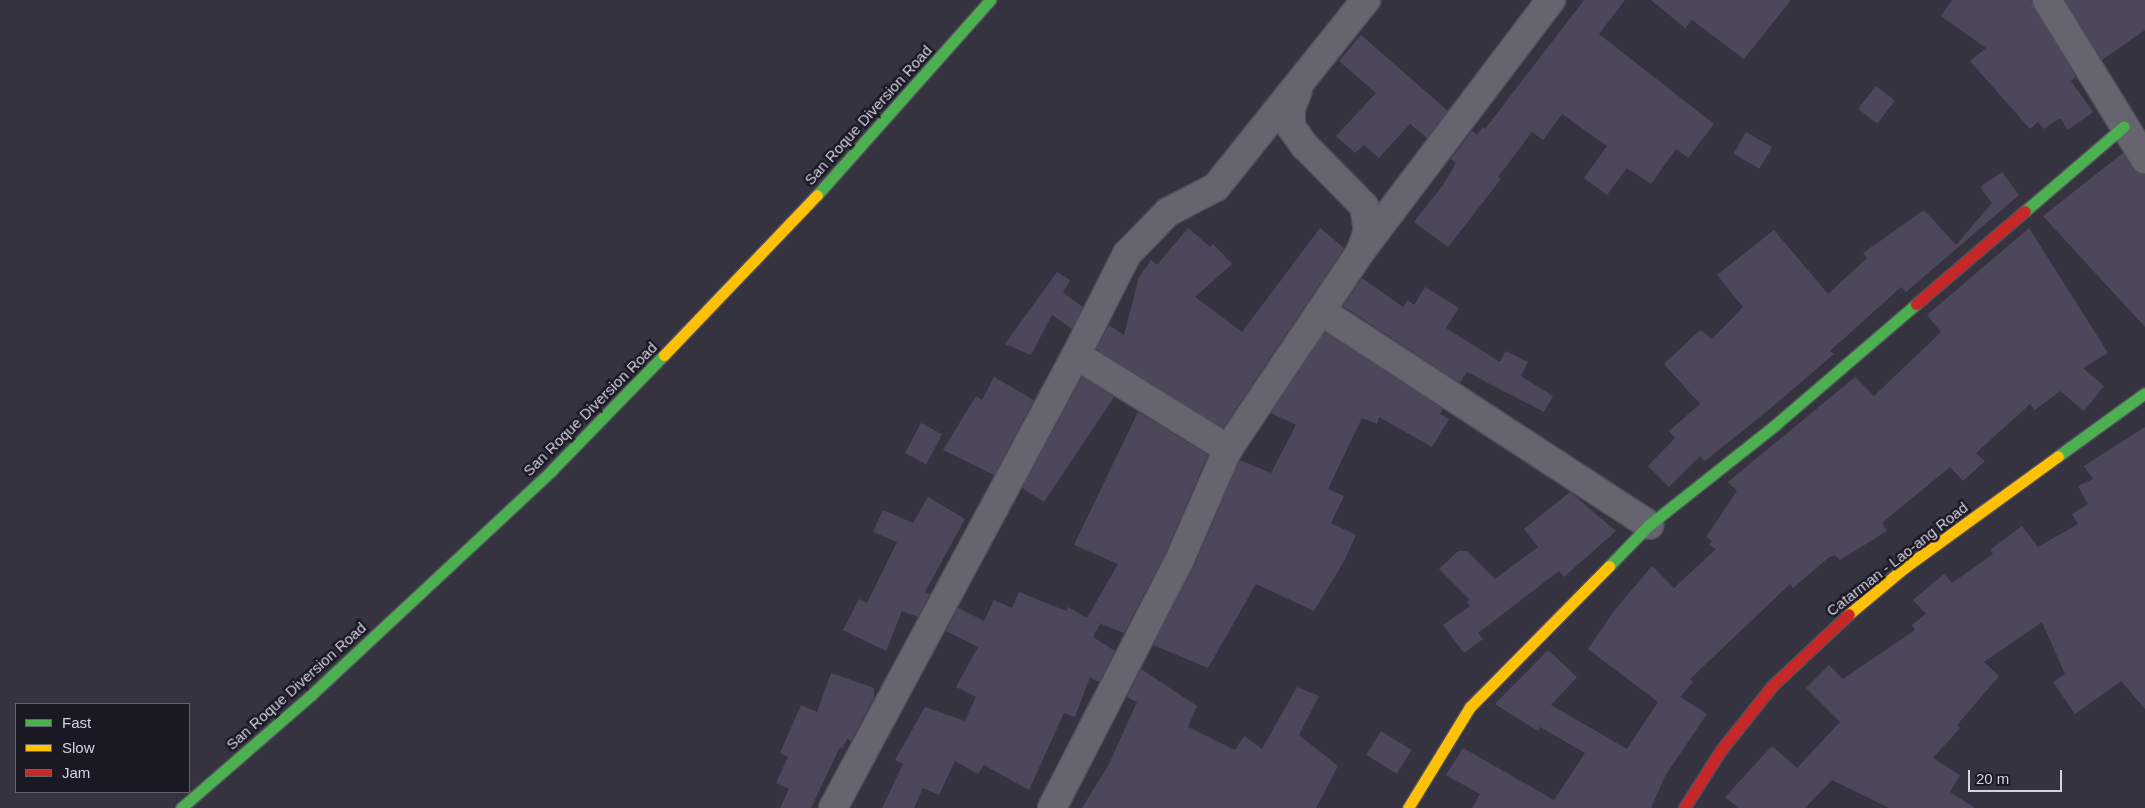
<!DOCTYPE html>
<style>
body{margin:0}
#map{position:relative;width:2145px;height:808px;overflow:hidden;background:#363340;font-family:Helvetica,sans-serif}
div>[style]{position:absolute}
.building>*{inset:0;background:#4d475c;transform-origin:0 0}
.roads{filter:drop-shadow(1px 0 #524f5b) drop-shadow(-1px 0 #524f5b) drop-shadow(0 1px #524f5b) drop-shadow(0 -1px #524f5b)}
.street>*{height:28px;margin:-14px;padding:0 14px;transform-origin:14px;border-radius:14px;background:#66646f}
.fast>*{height:11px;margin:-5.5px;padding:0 5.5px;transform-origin:5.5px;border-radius:5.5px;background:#4caf50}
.slow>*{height:11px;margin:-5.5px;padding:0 5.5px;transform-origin:5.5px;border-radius:5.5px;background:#ffc107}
.jam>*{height:11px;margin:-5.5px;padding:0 5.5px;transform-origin:5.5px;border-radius:5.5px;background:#c62828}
span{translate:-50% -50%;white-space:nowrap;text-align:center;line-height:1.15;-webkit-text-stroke:5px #1a1823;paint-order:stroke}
.street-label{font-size:15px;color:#d5d2e2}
.legend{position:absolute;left:15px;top:703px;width:175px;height:90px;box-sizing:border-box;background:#1a1823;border:1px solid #65626f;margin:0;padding:6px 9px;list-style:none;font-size:15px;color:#d5d2e2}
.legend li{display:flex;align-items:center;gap:10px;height:25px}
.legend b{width:25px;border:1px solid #65626f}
.scale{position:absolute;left:1968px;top:770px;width:94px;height:22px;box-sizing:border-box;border:2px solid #d5d2e2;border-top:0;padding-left:6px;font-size:15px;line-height:18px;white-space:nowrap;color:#d5d2e2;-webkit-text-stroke:4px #1a1823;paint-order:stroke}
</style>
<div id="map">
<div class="building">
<div style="clip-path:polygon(1584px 0,1625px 0,1599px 34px,1714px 124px,1688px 158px,1676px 149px,1651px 184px,1627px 168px,1607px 195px,1584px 178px,1607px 146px,1562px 114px,1543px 140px,1532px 132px,1498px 177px,1501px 179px,1448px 247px,1414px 222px,1443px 185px,1456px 163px,1451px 159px,1472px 131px,1477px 135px,1483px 127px,1485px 129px)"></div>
<div style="clip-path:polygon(1651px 0,1791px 0,1744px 59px,1692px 20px,1685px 28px)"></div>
<div style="clip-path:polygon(1952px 0,2031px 0,2076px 77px,2071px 81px,2093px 112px,2068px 130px,2060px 118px,2044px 129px,2038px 122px,2030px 129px,1970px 61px,1986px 48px,1941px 16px)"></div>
<div style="clip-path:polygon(2065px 0,2145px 0,2145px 30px,2102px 60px)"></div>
<div style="clip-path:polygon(1361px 35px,1448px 111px,1427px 138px,1410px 124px,1379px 158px,1364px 145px,1355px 153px,1336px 136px,1376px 93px,1339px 61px)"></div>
<div style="left:1876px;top:86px;width:24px;height:29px;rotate:38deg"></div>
<div style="left:1746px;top:132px;width:30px;height:25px;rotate:30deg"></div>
<div style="clip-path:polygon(2123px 153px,2132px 168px,2145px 175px,2145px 327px,2043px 216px)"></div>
<div style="clip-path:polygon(2002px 172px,2019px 195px,1906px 292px,1901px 287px,1830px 351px,1834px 354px,1765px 413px,1705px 461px,1700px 456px,1669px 487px,1648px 466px,1675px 438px,1669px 431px,1700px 404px,1664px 364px,1700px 330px,1712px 339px,1743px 307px,1717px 275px,1774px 230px,1828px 294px,1867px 258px,1863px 253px,1924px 210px,1956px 245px,1992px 203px,1980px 187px)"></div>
<div style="clip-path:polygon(1188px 228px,1210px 247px,1213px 244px,1232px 264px,1195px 297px,1242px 332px,1320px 228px,1344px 248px,1223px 428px,1096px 349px,1109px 325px,1124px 335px,1139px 277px,1151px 260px,1157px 265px)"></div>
<div style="clip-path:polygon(2029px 228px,2108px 353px,2083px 368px,2104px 386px,2084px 411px,2060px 391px,2035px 410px,2030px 404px,1976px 453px,1985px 461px,1963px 481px,1950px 467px,1882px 523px,1887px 531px,1840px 560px,1835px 555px,1828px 558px,1793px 588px,1790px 584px,1690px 679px,1693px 682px,1680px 697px,1707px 714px,1665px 776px,1651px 808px,1472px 808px,1480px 794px,1446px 775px,1463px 748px,1554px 800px,1585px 753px,1540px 727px,1538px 731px,1495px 704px,1548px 650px,1577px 677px,1551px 705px,1627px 749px,1658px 702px,1588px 649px,1614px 611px,1652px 566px,1674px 588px,1716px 549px,1709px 545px,1712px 541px,1706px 537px,1737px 491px,1728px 482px,1855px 377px,1874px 396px,1941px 332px,1927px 315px)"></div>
<div style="clip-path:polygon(1057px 272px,1070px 280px,1063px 293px,1083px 307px,1072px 329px,1052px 315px,1031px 355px,1005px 344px)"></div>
<div style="clip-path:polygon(1362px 278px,1403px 307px,1408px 300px,1414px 305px,1425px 287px,1459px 308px,1446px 328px,1500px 362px,1506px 351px,1528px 362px,1521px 376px,1553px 396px,1544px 412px,1467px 372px,1460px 383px,1343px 306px)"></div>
<div style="clip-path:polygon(1325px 332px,1443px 409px,1440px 414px,1449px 419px,1432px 447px,1379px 417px,1377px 424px,1362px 418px,1328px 489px,1344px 496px,1331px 523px,1356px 535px,1343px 563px,1314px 611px,1256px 584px,1208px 668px,1153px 645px,1193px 568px,1240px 460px,1271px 473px,1296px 425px,1271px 413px)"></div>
<div style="clip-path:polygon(994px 377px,1034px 400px,994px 475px,943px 450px,976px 396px,982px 400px)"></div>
<div style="clip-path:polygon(1082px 377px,1114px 397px,1044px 502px,1022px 488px)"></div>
<div style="clip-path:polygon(1138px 412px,1208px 455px,1165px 554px,1124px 633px,1091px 620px,1100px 624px,1093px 637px,1115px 651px,1099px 682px,1090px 677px,1075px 717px,1064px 713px,1029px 790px,984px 765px,978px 774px,955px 761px,939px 795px,923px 788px,914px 808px,882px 808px,903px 764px,895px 760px,925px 707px,965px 721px,976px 697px,956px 687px,978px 647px,946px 631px,958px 608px,984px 621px,994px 600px,1012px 608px,1019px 592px,1066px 611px,1068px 607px,1087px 618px,1118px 564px,1074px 545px)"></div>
<div style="left:921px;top:423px;width:24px;height:34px;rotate:28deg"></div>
<div style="clip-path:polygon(2145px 427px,2145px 709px,2121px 681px,2075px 714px,2053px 682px,2065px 674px,2042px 622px,1984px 662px,1999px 676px,1957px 725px,1960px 728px,1933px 758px,1960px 775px,1950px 792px,1975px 808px,1889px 808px,1832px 780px,1805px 808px,1738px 808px,1725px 797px,1772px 746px,1797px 768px,1840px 722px,1806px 688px,1829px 665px,1843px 679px,1915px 630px,1912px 625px,1926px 614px,1913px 600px,1944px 574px,1952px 583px,1993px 554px,1990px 550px,2022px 526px,2038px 547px,2078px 524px,2072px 514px,2088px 504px,2078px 486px,2093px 479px,2084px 466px)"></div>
<div style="clip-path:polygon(1570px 492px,1616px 531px,1564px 577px,1559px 571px,1478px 633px,1483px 639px,1464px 653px,1443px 625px,1470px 606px,1467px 602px,1470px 600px,1439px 569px,1458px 551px,1467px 551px,1495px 579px,1538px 547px,1524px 529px)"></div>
<div style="clip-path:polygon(928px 497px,965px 519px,925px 592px,930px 594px,918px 617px,902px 611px,886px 651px,843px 630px,859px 599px,867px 603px,897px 542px,873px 532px,883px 510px,913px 523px)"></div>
<div style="clip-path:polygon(1141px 669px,1197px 706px,1188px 727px,1235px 750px,1244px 736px,1262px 749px,1297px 687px,1319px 696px,1299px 735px,1338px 766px,1316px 808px,1082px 808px,1109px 764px,1137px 702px,1127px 697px)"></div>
<div style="clip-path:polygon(831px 673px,874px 688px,874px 698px,851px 741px,847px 739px,843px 748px,840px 747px,811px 808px,780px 808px,789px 789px,776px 783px,788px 757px,780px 753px,801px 705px,817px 712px)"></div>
<div style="left:1381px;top:731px;width:36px;height:28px;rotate:32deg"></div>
</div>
<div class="roads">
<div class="street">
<div style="left:2047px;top:0;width:187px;rotate:58.4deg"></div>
<div style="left:1298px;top:90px;width:19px;rotate:111deg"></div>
<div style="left:1291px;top:108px;width:19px;rotate:90deg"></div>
<div style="left:1291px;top:127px;width:24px;rotate:54deg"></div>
<div style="left:1305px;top:146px;width:84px;rotate:45.5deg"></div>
<div style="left:1364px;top:206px;width:25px;rotate:81deg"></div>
<div style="left:1368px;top:231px;width:20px;rotate:110deg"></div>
<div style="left:1321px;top:311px;width:392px;rotate:33.1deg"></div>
<div style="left:1076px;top:355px;width:113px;rotate:-63.2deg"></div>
<div style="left:1127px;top:254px;width:59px;rotate:-45.7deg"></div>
<div style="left:1168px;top:212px;width:54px;rotate:-27.5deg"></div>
<div style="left:1216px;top:187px;width:240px;rotate:-51.3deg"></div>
<div style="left:833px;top:808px;width:514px;rotate:-61.79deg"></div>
<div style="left:1076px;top:355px;width:179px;rotate:31.7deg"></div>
<div style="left:1052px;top:808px;width:278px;rotate:-62.8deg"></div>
<div style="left:1179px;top:561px;width:122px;rotate:-66.4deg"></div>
<div style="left:1228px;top:449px;width:239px;rotate:-56.1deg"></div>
<div style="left:1361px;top:251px;width:315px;rotate:-52.9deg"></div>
</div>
<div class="fast">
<div style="left:817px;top:195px;width:261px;rotate:-48.4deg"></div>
<div style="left:2025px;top:211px;width:130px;rotate:-40.6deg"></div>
<div style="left:2058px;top:456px;width:107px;rotate:-35.9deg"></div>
<div style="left:1609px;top:566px;width:57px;rotate:-45.7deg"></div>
<div style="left:1649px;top:525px;width:161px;rotate:-38.4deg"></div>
<div style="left:1775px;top:425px;width:186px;rotate:-40.6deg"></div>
<div style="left:181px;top:808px;width:172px;rotate:-41deg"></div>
<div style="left:311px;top:695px;width:330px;rotate:-43deg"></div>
<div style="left:552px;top:470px;width:161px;rotate:-45.8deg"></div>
</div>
<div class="slow">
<div style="left:664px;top:355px;width:221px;rotate:-46.3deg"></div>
<div style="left:1849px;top:614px;width:72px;rotate:-39.9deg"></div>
<div style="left:1904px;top:568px;width:190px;rotate:-36deg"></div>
<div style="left:1408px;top:808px;width:119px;rotate:-58.5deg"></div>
<div style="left:1470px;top:707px;width:198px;rotate:-45.4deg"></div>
</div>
<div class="jam">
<div style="left:1916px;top:304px;width:143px;rotate:-40.5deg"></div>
<div style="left:1684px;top:808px;width:69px;rotate:-57.5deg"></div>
<div style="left:1721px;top:750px;width:82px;rotate:-51.4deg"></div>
<div style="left:1772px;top:686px;width:105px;rotate:-43.1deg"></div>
</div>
</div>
<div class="street-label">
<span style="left:868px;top:115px;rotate:-48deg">San Roque Diversion Road</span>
<span style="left:590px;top:409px;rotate:-45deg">San Roque Diversion Road</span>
<span style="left:1897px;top:559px;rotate:-38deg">Catarman - Lao-ang Road</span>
<span style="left:296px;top:686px;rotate:-42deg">San Roque Diversion Road</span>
</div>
<ul class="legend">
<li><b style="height:6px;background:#4caf50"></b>Fast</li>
<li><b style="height:6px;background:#ffc107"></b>Slow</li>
<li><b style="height:6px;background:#c62828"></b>Jam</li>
</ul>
<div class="scale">20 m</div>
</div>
